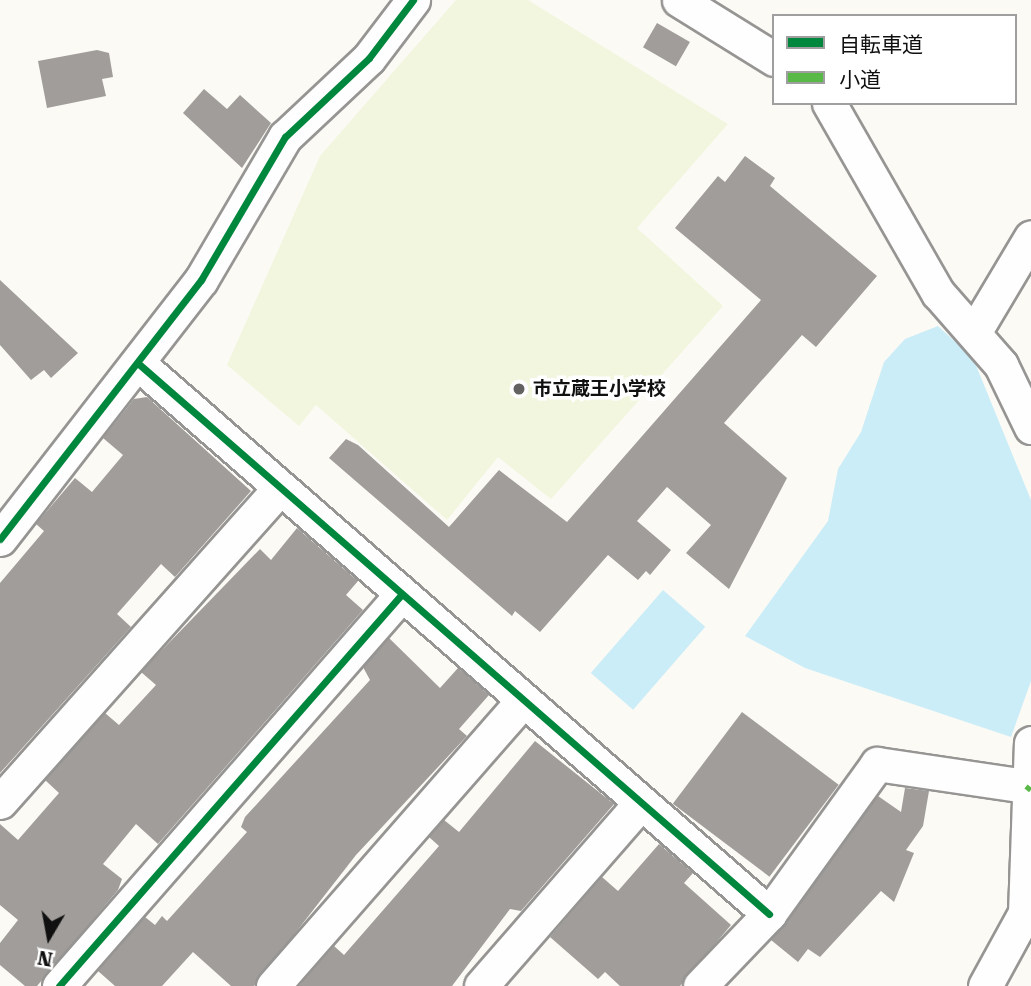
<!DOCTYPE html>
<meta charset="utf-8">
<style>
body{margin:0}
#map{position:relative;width:1031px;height:986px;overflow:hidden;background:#fcfaf5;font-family:"Roboto Serif","Noto Sans JP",serif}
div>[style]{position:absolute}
.pitch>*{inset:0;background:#f2f6de}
.water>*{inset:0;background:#caedf8;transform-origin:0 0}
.building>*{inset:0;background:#a09d9a;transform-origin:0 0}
.roads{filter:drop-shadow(2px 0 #969593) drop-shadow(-2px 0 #969593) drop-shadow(0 2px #969593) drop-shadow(0 -2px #969593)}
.minor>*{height:33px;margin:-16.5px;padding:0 16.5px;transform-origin:16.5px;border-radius:16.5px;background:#fffefe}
.quiet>*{height:5px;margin-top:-2.5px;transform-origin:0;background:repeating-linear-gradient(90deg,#58b947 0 10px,transparent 0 15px)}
.cycleway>*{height:7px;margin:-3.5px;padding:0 3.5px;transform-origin:3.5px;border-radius:3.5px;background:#00873e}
.dots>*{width:19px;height:19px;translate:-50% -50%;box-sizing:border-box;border:4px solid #fff;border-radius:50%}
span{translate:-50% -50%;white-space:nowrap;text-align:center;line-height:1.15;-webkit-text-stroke:7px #fff;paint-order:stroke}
.poi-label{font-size:19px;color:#101010;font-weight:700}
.left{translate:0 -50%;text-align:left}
.legend{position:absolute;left:772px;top:14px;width:245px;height:91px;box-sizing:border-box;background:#fff;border:2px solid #9f9f9f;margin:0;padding:9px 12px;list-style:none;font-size:21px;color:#101010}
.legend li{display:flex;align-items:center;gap:14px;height:35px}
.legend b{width:35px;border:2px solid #9f9f9f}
.north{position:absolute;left:14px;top:902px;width:70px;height:70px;-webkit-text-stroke:5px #fff;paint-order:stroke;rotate:190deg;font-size:19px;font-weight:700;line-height:28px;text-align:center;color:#101010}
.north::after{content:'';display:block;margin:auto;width:24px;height:32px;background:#101010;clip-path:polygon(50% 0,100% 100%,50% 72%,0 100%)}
</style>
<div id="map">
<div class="pitch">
<div style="clip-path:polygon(456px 0,528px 0,728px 124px,637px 228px,723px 306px,551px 499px,498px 457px,447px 520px,316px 405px,299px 426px,227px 365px,320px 156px)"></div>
</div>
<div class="water">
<div style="clip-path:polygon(938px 326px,973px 358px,1031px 500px,1031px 681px,1011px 737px,805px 668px,745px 636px,828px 521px,838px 469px,861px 432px,884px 362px,905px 339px)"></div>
<div style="left:663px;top:590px;width:56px;height:110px;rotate:41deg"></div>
</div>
<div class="building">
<div style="left:657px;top:23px;width:38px;height:28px;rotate:30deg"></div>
<div style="clip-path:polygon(97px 50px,109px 53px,113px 77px,102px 79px,106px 96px,47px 108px,38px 61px)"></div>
<div style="clip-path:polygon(204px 89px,227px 109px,240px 95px,271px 123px,242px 168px,183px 113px)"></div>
<div style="clip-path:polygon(745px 156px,775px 178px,770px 186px,877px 276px,816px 347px,802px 335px,724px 423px,787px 478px,729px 589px,686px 553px,711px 525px,667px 487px,637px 521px,671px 550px,650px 575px,646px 571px,638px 580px,608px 555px,540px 632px,515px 611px,512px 616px,329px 458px,346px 439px,358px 445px,449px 527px,499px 470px,567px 522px,761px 300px,675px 228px,718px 176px,725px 182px)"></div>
<div style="clip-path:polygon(0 280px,78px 353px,51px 378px,44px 370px,31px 380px,0 345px)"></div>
<div style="clip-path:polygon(147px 397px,251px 491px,175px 577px,161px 564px,117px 614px,131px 627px,0 773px,0 583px,44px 531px,36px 524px,75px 478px,92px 492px,123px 455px,103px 438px,134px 399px)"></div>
<div style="clip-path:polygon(297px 528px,358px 581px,346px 595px,363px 610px,158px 844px,136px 824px,103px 864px,122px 879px,118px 890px,37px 986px,25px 986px,0 965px,0 943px,18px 920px,0 905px,0 824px,18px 840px,59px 793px,45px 780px,105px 713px,119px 725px,156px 685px,141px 672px,161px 651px,260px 549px,271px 560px)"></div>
<div style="clip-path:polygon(389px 638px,440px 688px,458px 668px,489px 695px,459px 729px,467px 736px,356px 855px,254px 986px,231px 986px,193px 952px,162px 986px,115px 986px,98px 971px,145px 917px,155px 925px,162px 916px,167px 921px,247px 832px,241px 827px,245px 817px,370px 680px,363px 667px)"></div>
<div style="left:742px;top:712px;width:121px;height:115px;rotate:37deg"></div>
<div style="clip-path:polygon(535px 741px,614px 804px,521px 911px,510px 909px,452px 986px,299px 986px,334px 946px,344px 955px,439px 846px,429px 837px,444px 820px,459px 832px)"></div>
<div style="clip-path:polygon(905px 788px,929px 791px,923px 826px,906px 850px,914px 853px,894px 902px,881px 891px,820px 957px,808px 949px,798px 962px,771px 940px,878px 796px,901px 812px)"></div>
<div style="clip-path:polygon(659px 844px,693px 873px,684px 883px,731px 925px,680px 986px,620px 986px,605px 972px,598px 979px,550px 937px,602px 877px,618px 891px)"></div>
</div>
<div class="roads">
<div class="minor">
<div style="left:679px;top:0;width:112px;rotate:31.8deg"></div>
<div style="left:829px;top:103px;width:219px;rotate:60.2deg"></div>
<div style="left:938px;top:293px;width:96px;rotate:48.8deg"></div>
<div style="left:1001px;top:365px;width:69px;rotate:64.2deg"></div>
<div style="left:975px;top:331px;width:109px;rotate:-59.2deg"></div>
<div style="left:140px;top:365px;width:835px;rotate:41.11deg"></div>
<div style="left:0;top:539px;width:328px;rotate:-52.2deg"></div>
<div style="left:201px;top:280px;width:166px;rotate:-59.6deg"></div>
<div style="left:285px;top:137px;width:115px;rotate:-43.2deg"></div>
<div style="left:369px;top:58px;width:73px;rotate:-52.8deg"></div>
<div style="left:0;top:802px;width:421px;rotate:-48.3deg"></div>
<div style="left:59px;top:986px;width:519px;rotate:-48.82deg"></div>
<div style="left:273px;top:986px;width:378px;rotate:-48.8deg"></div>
<div style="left:481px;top:986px;width:240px;rotate:-48.9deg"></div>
<div style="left:700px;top:986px;width:100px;rotate:-46.2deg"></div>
<div style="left:769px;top:914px;width:185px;rotate:-54.2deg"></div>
<div style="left:877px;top:764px;width:151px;rotate:8.4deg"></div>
<div style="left:985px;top:986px;width:83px;rotate:-61.3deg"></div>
<div style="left:1025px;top:913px;width:170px;rotate:-88deg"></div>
</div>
</div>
<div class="quiet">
<div style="left:1026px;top:786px;width:6px;rotate:39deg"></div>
</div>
<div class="cycleway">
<div style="left:140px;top:365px;width:835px;rotate:41.11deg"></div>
<div style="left:0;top:539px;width:328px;rotate:-52.2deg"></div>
<div style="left:201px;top:280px;width:166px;rotate:-59.6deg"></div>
<div style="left:285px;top:137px;width:115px;rotate:-43.2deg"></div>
<div style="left:369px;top:58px;width:73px;rotate:-52.8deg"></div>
<div style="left:59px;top:986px;width:519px;rotate:-48.82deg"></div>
</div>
<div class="dots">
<div style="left:519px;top:389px;background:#636260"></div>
</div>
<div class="poi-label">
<span class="left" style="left:533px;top:389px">市立蔵王小学校</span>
</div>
<ul class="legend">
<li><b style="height:9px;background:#00873e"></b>自転車道</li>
<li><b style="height:9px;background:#58b947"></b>小道</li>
</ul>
<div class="north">N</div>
</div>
